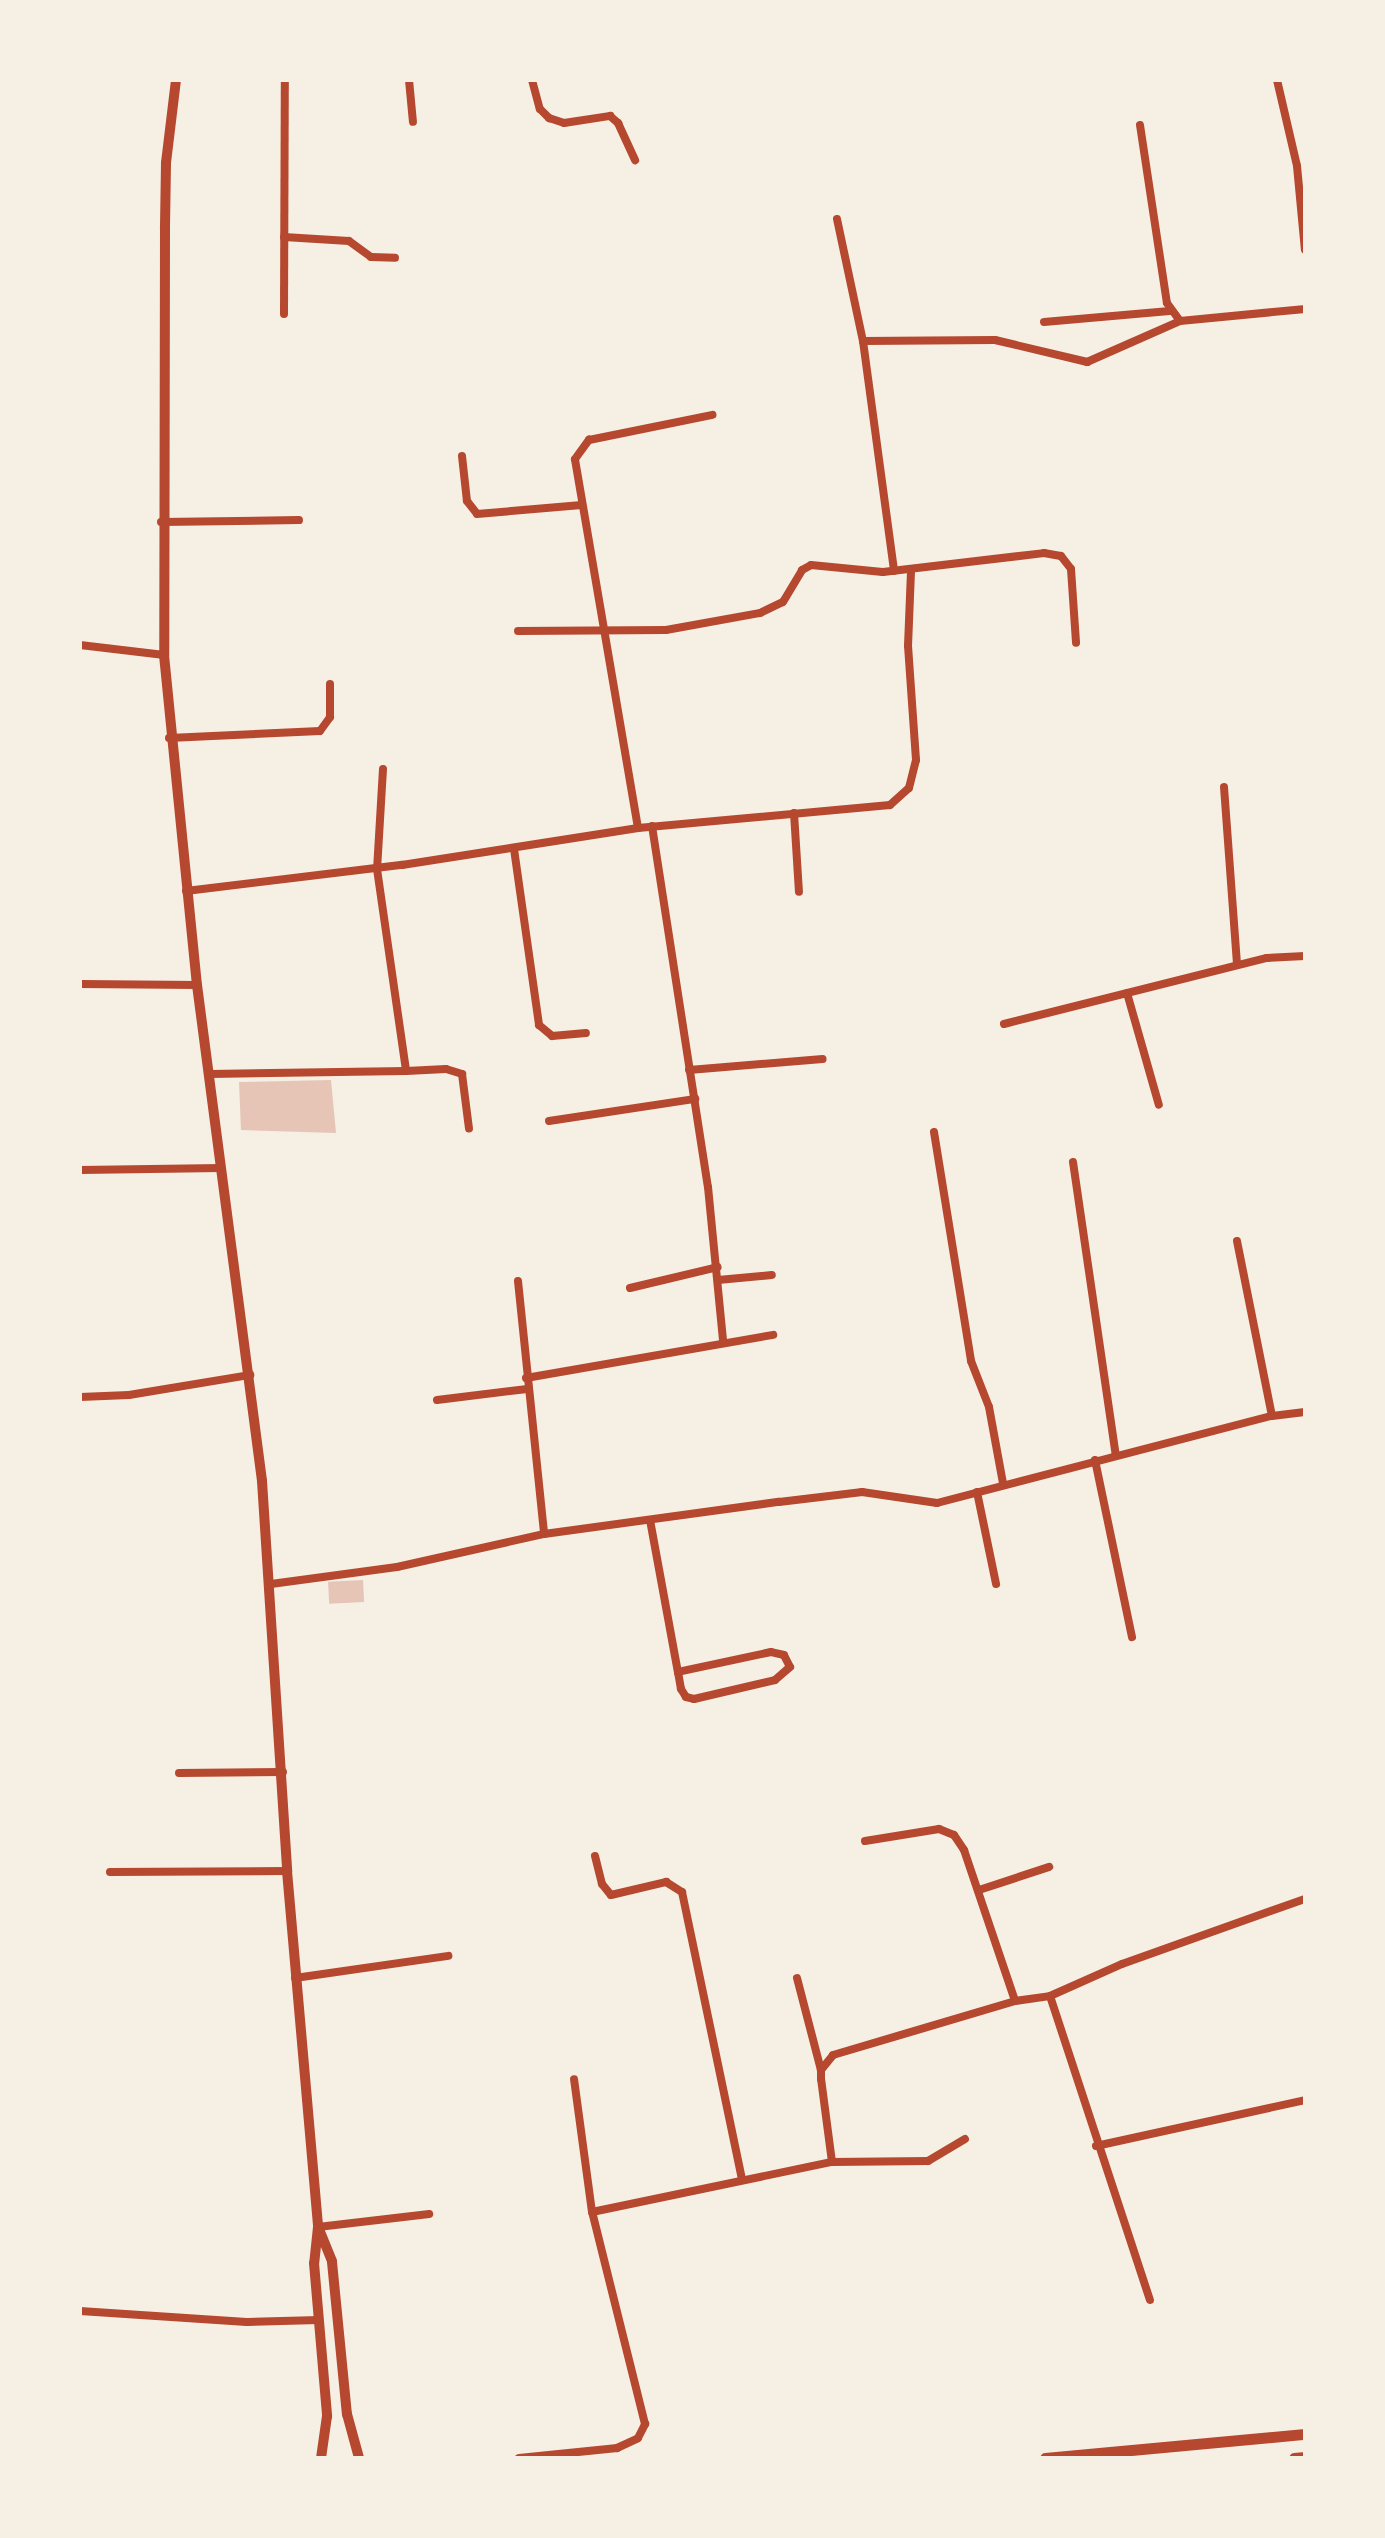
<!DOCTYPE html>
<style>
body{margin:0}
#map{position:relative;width:1385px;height:2538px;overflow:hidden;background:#f6efe4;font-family:Quicksand,sans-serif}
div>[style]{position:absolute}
.building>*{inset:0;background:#e6c5b7;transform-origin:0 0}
.minor>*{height:8px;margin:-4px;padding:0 4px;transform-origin:4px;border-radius:4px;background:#b5482f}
.secondary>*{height:10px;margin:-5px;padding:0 5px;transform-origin:5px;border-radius:5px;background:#b5482f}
.trunk>*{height:11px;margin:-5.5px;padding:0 5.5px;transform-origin:5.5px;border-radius:5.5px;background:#b5482f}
span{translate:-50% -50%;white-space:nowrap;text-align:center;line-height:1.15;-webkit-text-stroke:8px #f6efe4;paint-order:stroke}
.frame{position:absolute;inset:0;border:82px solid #f6efe4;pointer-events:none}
</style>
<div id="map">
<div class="building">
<div style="clip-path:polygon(331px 1080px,336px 1133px,241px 1130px,239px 1082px)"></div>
<div style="left:363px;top:1580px;width:22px;height:35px;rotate:87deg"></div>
</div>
<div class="minor">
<div style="left:409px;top:80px;width:42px;rotate:84.6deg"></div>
<div style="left:532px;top:80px;width:30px;rotate:75deg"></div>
<div style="left:540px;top:109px;width:13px;rotate:45deg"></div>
<div style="left:549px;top:118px;width:16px;rotate:18deg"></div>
<div style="left:564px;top:123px;width:47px;rotate:-8.7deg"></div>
<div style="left:610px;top:116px;width:11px;rotate:41deg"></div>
<div style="left:618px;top:123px;width:41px;rotate:65.3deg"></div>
<div style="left:1277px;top:80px;width:88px;rotate:76.9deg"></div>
<div style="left:1297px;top:166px;width:84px;rotate:84.6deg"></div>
<div style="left:1140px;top:125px;width:180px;rotate:81.4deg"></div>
<div style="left:1167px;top:303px;width:22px;rotate:54deg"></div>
<div style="left:837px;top:219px;width:125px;rotate:78deg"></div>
<div style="left:863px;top:341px;width:232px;rotate:82.3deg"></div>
<div style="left:284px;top:237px;width:65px;rotate:3.5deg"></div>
<div style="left:349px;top:241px;width:27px;rotate:36deg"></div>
<div style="left:371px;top:257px;width:24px;rotate:2deg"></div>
<div style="left:284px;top:314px;width:234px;rotate:-89.8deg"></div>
<div style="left:1044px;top:322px;width:126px;rotate:-5deg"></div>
<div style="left:863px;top:341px;width:132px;rotate:-0.4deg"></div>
<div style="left:995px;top:340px;width:95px;rotate:13.4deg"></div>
<div style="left:1087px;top:362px;width:102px;rotate:-23.8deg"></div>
<div style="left:1180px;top:321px;width:126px;rotate:-5.5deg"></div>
<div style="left:462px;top:456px;width:45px;rotate:83.7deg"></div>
<div style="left:467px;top:501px;width:16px;rotate:52deg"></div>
<div style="left:477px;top:514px;width:105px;rotate:-4.9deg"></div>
<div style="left:161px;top:522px;width:138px;rotate:-0.8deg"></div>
<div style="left:518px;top:631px;width:148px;rotate:-0.4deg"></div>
<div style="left:666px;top:630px;width:96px;rotate:-10.3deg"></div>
<div style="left:760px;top:613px;width:25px;rotate:-26deg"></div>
<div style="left:783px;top:602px;width:37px;rotate:-59deg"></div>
<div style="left:802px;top:570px;width:10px;rotate:-29deg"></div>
<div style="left:811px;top:565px;width:72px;rotate:5.6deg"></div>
<div style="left:883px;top:572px;width:162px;rotate:-6.7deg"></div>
<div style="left:1044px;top:553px;width:17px;rotate:10deg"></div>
<div style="left:1061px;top:556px;width:16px;rotate:52deg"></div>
<div style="left:1071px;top:569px;width:74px;rotate:86.1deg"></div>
<div style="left:80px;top:645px;width:85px;rotate:6.8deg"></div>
<div style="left:169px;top:738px;width:151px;rotate:-2.7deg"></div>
<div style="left:320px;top:731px;width:17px;rotate:-54deg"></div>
<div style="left:330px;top:717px;width:33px;rotate:-90deg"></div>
<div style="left:383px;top:769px;width:100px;rotate:93.4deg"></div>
<div style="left:377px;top:869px;width:204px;rotate:81.8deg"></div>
<div style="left:406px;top:1071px;width:40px;rotate:-2.9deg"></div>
<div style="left:446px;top:1069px;width:17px;rotate:17deg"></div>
<div style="left:462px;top:1074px;width:55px;rotate:82.7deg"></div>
<div style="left:1224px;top:787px;width:178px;rotate:85.8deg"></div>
<div style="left:794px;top:813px;width:79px;rotate:86.4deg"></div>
<div style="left:652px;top:826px;width:365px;rotate:81.2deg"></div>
<div style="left:708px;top:1187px;width:155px;rotate:84.4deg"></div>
<div style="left:638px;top:828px;width:374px;rotate:-99.7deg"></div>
<div style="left:575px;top:459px;width:24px;rotate:-54deg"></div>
<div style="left:589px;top:440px;width:126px;rotate:-11.5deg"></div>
<div style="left:514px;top:849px;width:178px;rotate:81.9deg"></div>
<div style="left:539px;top:1025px;width:17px;rotate:40deg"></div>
<div style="left:552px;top:1036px;width:34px;rotate:-5deg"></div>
<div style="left:186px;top:891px;width:218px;rotate:-6.9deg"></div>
<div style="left:402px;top:865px;width:239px;rotate:-8.9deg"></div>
<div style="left:638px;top:828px;width:253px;rotate:-5.2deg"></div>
<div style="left:890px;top:805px;width:25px;rotate:-42deg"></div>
<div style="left:909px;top:788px;width:29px;rotate:-76deg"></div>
<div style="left:916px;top:760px;width:114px;rotate:-94deg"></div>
<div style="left:908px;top:646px;width:76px;rotate:-87.7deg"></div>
<div style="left:80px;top:984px;width:117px;rotate:0.5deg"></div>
<div style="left:1127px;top:993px;width:116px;rotate:74.1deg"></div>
<div style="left:1004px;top:1024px;width:271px;rotate:-14.1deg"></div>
<div style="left:1267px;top:958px;width:38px;rotate:-3deg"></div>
<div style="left:689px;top:1070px;width:134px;rotate:-4.7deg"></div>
<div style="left:210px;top:1074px;width:196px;rotate:-0.9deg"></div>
<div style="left:549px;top:1121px;width:148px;rotate:-8.6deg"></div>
<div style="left:934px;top:1132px;width:232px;rotate:80.8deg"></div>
<div style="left:971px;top:1361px;width:49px;rotate:68.6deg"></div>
<div style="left:989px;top:1407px;width:77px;rotate:79.6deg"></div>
<div style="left:1073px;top:1162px;width:296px;rotate:81.7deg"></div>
<div style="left:80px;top:1170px;width:141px;rotate:-0.8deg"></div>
<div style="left:1237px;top:1241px;width:178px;rotate:78.7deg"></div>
<div style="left:718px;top:1280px;width:54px;rotate:-5.3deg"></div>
<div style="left:518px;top:1281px;width:254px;rotate:84.1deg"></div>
<div style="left:630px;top:1288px;width:90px;rotate:-13.4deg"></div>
<div style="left:526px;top:1378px;width:251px;rotate:-9.9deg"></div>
<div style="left:80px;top:1397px;width:49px;rotate:-2.3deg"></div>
<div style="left:129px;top:1395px;width:123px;rotate:-9.4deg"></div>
<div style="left:437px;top:1400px;width:91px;rotate:-7deg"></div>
<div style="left:1095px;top:1460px;width:181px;rotate:78.2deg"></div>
<div style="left:977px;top:1492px;width:94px;rotate:78.3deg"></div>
<div style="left:650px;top:1520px;width:155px;rotate:79.6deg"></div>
<div style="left:678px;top:1672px;width:17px;rotate:80deg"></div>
<div style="left:681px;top:1689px;width:9px;rotate:58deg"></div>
<div style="left:686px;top:1697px;width:8px;rotate:14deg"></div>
<div style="left:694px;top:1699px;width:83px;rotate:-13.2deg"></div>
<div style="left:775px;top:1680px;width:20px;rotate:-41deg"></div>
<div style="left:790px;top:1667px;width:13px;rotate:-117deg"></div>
<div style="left:784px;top:1655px;width:13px;rotate:-167deg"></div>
<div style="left:771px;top:1652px;width:95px;rotate:167.9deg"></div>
<div style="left:271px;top:1584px;width:127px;rotate:-7.7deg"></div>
<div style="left:397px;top:1567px;width:151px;rotate:-12.7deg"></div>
<div style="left:544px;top:1534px;width:237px;rotate:-7.8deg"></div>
<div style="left:779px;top:1502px;width:84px;rotate:-6.9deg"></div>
<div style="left:862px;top:1492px;width:76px;rotate:8.3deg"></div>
<div style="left:937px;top:1503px;width:346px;rotate:-14.6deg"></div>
<div style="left:1272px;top:1416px;width:33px;rotate:-7deg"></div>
<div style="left:179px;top:1773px;width:104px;rotate:-0.6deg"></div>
<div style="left:865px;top:1841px;width:75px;rotate:-9.2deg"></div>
<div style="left:939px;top:1829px;width:16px;rotate:22deg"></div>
<div style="left:954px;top:1835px;width:18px;rotate:56deg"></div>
<div style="left:964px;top:1850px;width:159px;rotate:71.3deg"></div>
<div style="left:595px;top:1856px;width:29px;rotate:76deg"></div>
<div style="left:602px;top:1884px;width:14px;rotate:51deg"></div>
<div style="left:611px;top:1895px;width:57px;rotate:-13.3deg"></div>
<div style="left:666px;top:1882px;width:19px;rotate:32deg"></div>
<div style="left:682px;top:1892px;width:293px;rotate:78.2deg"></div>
<div style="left:110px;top:1872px;width:177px;rotate:-0.3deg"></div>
<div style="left:979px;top:1890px;width:74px;rotate:-18.2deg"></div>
<div style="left:295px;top:1978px;width:155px;rotate:-8.2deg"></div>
<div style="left:797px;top:1978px;width:95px;rotate:75.4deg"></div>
<div style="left:1050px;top:1996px;width:320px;rotate:71.8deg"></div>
<div style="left:1096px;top:2146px;width:214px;rotate:-12.4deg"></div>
<div style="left:832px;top:2162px;width:84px;rotate:-97.5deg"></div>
<div style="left:821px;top:2079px;width:9px;rotate:-90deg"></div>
<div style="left:821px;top:2070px;width:19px;rotate:-51deg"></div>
<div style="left:833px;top:2055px;width:190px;rotate:-16.5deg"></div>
<div style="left:1015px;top:2001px;width:35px;rotate:-8deg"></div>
<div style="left:1050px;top:1996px;width:79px;rotate:-24deg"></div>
<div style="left:1122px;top:1964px;width:194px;rotate:-19.6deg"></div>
<div style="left:592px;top:2212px;width:245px;rotate:-11.8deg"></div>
<div style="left:832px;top:2162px;width:96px;rotate:-0.6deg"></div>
<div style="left:928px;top:2161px;width:43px;rotate:-30.7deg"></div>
<div style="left:318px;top:2227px;width:112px;rotate:-6.7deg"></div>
<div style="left:80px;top:2311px;width:167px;rotate:3.8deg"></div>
<div style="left:247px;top:2322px;width:72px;rotate:-1.6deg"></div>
<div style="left:519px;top:2458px;width:99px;rotate:-5.8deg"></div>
<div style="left:617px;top:2448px;width:23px;rotate:-25deg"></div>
<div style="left:638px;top:2438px;width:16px;rotate:-63deg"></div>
<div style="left:645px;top:2424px;width:219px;rotate:-104deg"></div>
<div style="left:592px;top:2212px;width:134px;rotate:-97.7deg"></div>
</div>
<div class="secondary">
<div style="left:176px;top:80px;width:84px;rotate:96.9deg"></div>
<div style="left:166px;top:163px;width:67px;rotate:90.9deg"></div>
<div style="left:165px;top:230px;width:425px;rotate:90.1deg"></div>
<div style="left:164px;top:655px;width:332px;rotate:84.3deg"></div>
<div style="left:197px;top:985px;width:500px;rotate:82.53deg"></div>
<div style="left:262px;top:1481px;width:391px;rotate:86.3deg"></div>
<div style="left:287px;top:1871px;width:357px;rotate:85deg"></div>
<div style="left:318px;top:2227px;width:36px;rotate:96deg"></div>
<div style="left:314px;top:2263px;width:154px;rotate:85.1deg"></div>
<div style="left:327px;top:2416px;width:42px;rotate:98.1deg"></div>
<div style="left:319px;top:2229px;width:35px;rotate:68deg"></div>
<div style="left:332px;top:2262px;width:153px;rotate:84.4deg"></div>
<div style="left:347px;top:2414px;width:46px;rotate:74.7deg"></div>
</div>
<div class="trunk">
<div style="left:1045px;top:2458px;width:261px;rotate:-5.3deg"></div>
<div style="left:1294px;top:2458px;width:11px;rotate:-5deg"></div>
</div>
<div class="frame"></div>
</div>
